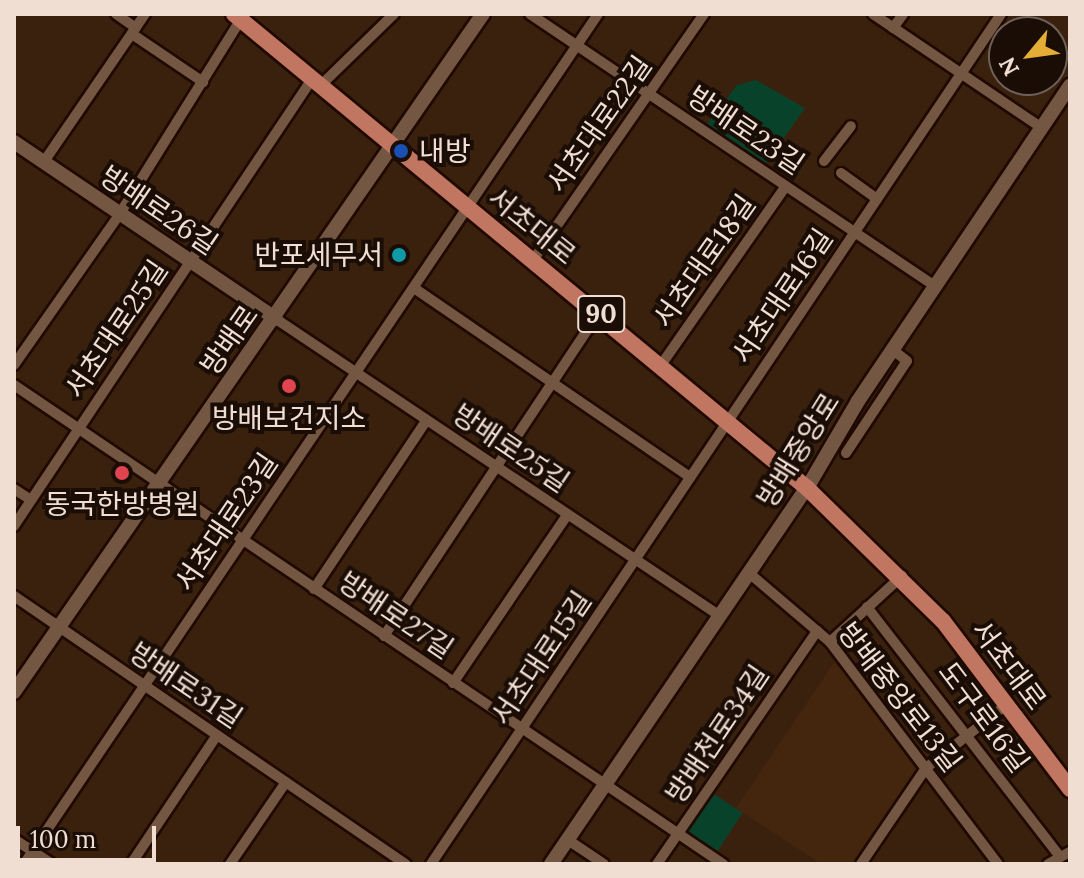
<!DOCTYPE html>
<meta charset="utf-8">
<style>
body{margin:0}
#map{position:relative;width:1084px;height:878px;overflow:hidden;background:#3a210e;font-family:Lora,"Noto Sans KR",serif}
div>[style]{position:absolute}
.built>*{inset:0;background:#44250d}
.green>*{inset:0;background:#08422b;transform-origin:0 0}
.roads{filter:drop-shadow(2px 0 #200900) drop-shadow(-2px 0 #200900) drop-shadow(0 2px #200900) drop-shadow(0 -2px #200900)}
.street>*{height:10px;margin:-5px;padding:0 5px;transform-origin:5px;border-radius:5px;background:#745743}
.secondary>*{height:14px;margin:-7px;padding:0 7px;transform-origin:7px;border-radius:7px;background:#745743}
.primary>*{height:16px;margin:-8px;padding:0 8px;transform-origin:8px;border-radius:8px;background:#c17662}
.dots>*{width:22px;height:22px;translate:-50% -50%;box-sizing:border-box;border:4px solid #190d06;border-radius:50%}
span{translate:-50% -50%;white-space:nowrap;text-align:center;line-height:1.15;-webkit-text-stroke:8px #190d06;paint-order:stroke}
.shield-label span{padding:2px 6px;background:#190d06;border:2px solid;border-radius:6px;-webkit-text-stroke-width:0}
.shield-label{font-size:26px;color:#f0ded3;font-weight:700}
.street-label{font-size:28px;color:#f0ded3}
.poi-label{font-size:28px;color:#f0ded3}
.left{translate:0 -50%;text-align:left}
.right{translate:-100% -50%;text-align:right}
.frame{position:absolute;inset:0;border:16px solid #f0ded3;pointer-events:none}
.north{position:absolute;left:988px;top:16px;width:80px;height:80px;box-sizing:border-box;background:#190d06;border:2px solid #6f6158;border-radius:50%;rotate:241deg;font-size:22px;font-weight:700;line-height:32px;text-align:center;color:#f0ded3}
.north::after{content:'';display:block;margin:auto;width:28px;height:36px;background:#e4ad35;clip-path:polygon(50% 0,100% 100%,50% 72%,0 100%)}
.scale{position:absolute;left:16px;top:826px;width:140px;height:36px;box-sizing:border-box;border:4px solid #f0ded3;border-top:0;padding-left:10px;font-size:24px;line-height:28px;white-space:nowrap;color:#f0ded3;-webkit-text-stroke:6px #190d06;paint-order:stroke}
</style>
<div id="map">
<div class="built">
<div style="clip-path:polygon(837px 658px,922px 768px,857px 864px,821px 864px,736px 808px)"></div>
</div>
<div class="green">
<div style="clip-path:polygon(756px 80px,805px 108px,765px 165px,707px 124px,737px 85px)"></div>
<div style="left:709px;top:791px;width:40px;height:50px;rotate:33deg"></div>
</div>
<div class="roads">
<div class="street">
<div style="left:116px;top:14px;width:24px;rotate:35deg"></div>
<div style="left:530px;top:14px;width:488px;rotate:33.9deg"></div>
<div style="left:873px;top:14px;width:204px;rotate:34deg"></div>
<div style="left:893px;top:28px;width:17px;rotate:-54deg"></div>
<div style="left:132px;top:34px;width:86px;rotate:34.1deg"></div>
<div style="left:320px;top:86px;width:103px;rotate:-44.2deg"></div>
<div style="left:824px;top:161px;width:44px;rotate:-52.4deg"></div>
<div style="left:43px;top:163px;width:181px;rotate:-55.6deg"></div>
<div style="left:841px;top:173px;width:44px;rotate:35.8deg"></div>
<div style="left:533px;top:260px;width:300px;rotate:-55.2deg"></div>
<div style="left:414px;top:288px;width:335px;rotate:34.4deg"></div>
<div style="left:276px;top:319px;width:534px;rotate:33.78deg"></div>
<div style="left:14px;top:365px;width:183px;rotate:-55deg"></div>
<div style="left:119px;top:215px;width:234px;rotate:-58.1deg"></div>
<div style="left:661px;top:365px;width:218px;rotate:-55.1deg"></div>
<div style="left:14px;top:385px;width:856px;rotate:34.04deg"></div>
<div style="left:846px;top:453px;width:110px;rotate:-56.5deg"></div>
<div style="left:907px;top:361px;width:18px;rotate:-142deg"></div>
<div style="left:14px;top:489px;width:20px;rotate:33deg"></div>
<div style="left:14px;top:526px;width:537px;rotate:-56.31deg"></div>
<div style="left:749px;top:573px;width:106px;rotate:40.4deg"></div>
<div style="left:830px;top:642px;width:278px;rotate:52.9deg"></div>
<div style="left:314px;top:589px;width:202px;rotate:-56.3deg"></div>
<div style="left:14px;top:596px;width:475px;rotate:34.4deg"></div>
<div style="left:867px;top:607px;width:316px;rotate:52.3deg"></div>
<div style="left:384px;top:636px;width:388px;rotate:-56.4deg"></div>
<div style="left:830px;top:642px;width:98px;rotate:-42.5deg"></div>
<div style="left:453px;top:683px;width:203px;rotate:-55.8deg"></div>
<div style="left:14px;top:839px;width:45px;rotate:33.3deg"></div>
<div style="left:568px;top:840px;width:43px;rotate:33.7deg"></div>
<div style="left:24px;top:864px;width:1026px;rotate:-55.97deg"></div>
<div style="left:131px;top:864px;width:155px;rotate:-56.3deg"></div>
<div style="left:230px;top:864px;width:99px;rotate:-55.7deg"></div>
<div style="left:431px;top:864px;width:1023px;rotate:-56.15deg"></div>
<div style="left:657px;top:864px;width:283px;rotate:-55.5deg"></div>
<div style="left:861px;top:864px;width:116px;rotate:-55.9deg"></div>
<div style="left:926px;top:768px;width:102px;rotate:-38.2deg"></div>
<div style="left:1048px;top:864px;width:25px;rotate:-29deg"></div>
</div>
<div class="secondary">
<div style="left:14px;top:142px;width:316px;rotate:34deg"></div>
<div style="left:14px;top:692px;width:824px;rotate:-55.33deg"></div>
<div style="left:551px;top:864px;width:455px;rotate:-55.8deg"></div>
<div style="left:807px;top:488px;width:101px;rotate:-59.6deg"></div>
<div style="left:858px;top:401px;width:380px;rotate:-56.1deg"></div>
</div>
<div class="primary">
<div style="left:234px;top:14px;width:744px;rotate:39.6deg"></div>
<div style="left:807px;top:488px;width:190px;rotate:44.4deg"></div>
<div style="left:943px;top:621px;width:211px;rotate:52.9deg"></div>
</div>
</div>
<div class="dots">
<div style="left:401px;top:151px;background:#1a4fb4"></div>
<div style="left:399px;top:255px;background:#0f9aa8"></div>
<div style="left:289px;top:386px;background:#e0444e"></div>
<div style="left:122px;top:473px;background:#e0444e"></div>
</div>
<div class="shield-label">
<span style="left:601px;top:314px">90</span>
</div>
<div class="street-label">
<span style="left:599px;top:124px;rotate:-55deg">서초대로22길</span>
<span style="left:746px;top:130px;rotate:34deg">방배로23길</span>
<span style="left:159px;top:210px;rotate:34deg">방배로26길</span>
<span style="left:532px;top:226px;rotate:39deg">서초대로</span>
<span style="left:704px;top:261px;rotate:-55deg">서초대로18길</span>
<span style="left:782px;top:296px;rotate:-56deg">서초대로16길</span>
<span style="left:116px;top:329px;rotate:-56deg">서초대로25길</span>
<span style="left:229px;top:340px;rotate:-55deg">방배로</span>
<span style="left:511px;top:448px;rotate:34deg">방배로25길</span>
<span style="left:798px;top:450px;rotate:-58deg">방배중앙로</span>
<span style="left:226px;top:522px;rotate:-56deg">서초대로23길</span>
<span style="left:396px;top:615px;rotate:34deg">방배로27길</span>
<span style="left:541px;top:658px;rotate:-56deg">서초대로15길</span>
<span style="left:1009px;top:665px;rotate:53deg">서초대로</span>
<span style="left:186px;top:685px;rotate:34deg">방배로31길</span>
<span style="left:900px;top:697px;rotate:52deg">방배중앙로13길</span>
<span style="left:984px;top:717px;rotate:53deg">도구로16길</span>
<span style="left:717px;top:734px;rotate:-56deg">방배천로34길</span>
</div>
<div class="poi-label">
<span class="left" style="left:419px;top:151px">내방</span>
<span class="right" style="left:383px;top:255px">반포세무서</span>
<span style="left:289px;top:418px">방배보건지소</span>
<span style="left:122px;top:504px">동국한방병원</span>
</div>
<div class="frame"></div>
<div class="north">N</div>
<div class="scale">100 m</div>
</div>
